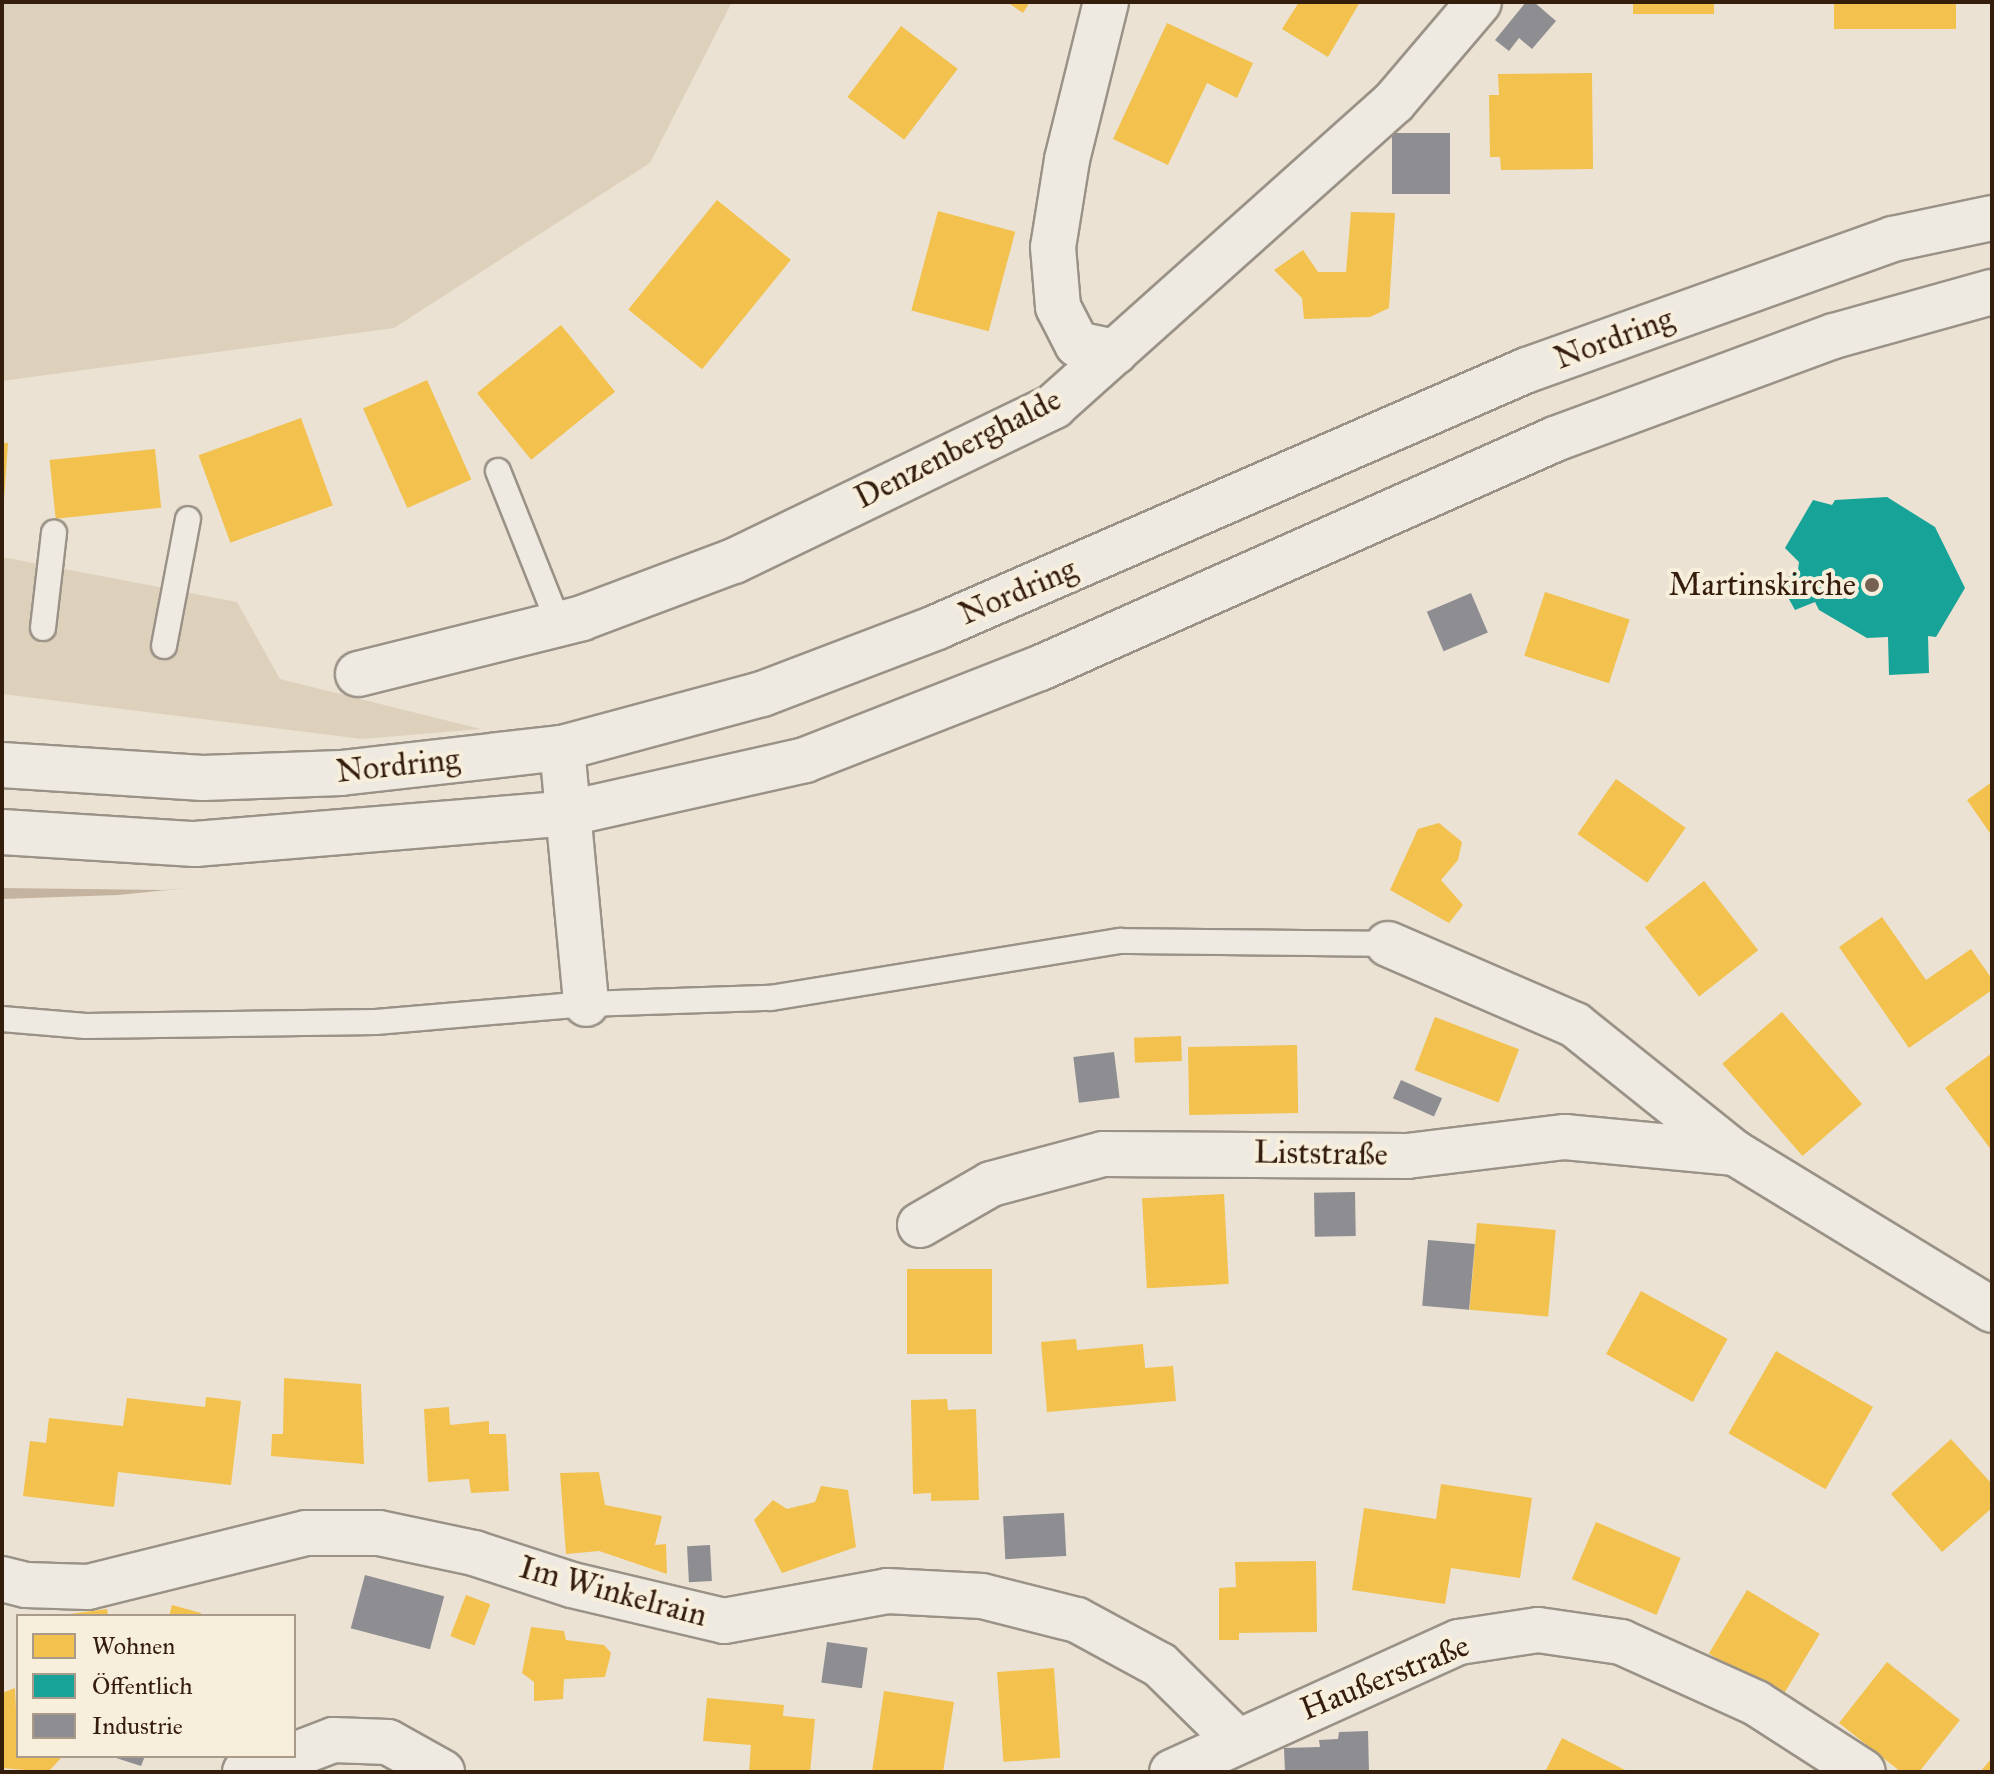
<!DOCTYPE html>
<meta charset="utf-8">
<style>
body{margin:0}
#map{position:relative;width:1994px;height:1774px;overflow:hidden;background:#ebe2d3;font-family:"IM FELL Great Primer",serif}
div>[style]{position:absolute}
.green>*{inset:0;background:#ded1bc}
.water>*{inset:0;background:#c4b49f}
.homes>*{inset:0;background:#f2c14e;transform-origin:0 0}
.public>*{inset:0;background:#17a398}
.industry>*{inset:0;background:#8d8d92;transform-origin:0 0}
.roads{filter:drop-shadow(2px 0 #9a9287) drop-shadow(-2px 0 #9a9287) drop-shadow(0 2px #9a9287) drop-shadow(0 -2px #9a9287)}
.lane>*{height:24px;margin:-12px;padding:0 12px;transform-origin:12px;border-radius:12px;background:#eeeae2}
.street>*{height:44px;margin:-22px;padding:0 22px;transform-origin:22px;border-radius:22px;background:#eeeae2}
.secondary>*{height:44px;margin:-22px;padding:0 22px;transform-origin:22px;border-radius:22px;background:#eeeae2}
.dots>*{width:22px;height:22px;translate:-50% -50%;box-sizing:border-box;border:4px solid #f8eedc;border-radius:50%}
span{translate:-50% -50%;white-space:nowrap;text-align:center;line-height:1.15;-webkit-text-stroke:8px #f8eedc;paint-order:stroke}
.street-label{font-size:32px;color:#351d0c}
.poi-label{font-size:32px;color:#351d0c}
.right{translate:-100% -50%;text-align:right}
.frame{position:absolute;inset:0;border:4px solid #351d0c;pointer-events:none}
.legend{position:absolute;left:16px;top:1614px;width:280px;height:144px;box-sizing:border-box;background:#f8eedc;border:2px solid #aa9a89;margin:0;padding:10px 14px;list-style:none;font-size:24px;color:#351d0c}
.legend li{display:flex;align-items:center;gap:16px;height:40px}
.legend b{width:40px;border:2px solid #aa9a89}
</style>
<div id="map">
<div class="green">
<div style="clip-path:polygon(2px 2px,732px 2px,650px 163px,394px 328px,2px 381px)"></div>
<div style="clip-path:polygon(2px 557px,237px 602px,280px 679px,481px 729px,362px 739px,2px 694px)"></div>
</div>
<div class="water">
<div style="clip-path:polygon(2px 888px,164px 890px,188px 888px,118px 895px,2px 899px)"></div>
</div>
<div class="homes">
<div style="clip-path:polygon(1007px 2px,1030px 2px,1023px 13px)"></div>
<div style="clip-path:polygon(1299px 2px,1360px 2px,1328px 57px,1282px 29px)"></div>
<div style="left:1633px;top:2px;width:81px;height:12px"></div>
<div style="left:1834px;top:2px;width:122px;height:27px"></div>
<div style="clip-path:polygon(1167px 23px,1253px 63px,1237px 98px,1207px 83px,1168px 165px,1113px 139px)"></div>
<div style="left:901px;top:26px;width:71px;height:89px;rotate:37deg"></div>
<div style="clip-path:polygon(1592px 73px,1593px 169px,1501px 170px,1500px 157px,1490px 157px,1489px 95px,1499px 95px,1498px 74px)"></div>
<div style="left:717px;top:200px;width:95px;height:141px;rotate:39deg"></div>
<div style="left:938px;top:211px;width:80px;height:103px;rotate:15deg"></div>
<div style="clip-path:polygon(1351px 212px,1395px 213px,1389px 308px,1370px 317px,1304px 319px,1302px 298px,1274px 270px,1303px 250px,1318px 272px,1346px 272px)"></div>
<div style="left:561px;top:325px;width:86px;height:108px;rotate:51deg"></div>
<div style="left:427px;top:380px;width:109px;height:70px;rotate:66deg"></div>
<div style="left:301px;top:418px;width:93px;height:109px;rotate:70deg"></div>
<div style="clip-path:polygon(2px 443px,8px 443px,4px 500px,2px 500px)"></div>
<div style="left:155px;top:449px;width:59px;height:106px;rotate:84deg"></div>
<div style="left:1545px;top:592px;width:89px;height:67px;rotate:18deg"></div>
<div style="left:1616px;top:779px;width:85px;height:67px;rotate:35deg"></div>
<div style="clip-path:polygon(1992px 782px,1992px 836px,1967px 800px)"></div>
<div style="clip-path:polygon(1439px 823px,1462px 842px,1458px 860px,1441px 880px,1463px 905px,1449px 923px,1390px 890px,1418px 829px)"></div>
<div style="left:1704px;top:881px;width:88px;height:75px;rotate:52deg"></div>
<div style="clip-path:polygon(1882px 917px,1926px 980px,1971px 949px,1992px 979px,1992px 990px,1909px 1048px,1839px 947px)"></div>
<div style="left:1782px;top:1012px;width:122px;height:79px;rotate:49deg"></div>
<div style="left:1435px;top:1017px;width:90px;height:57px;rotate:21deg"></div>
<div style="left:1181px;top:1036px;width:25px;height:47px;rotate:88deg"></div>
<div style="left:1297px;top:1045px;width:68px;height:109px;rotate:89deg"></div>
<div style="clip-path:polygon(1992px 1053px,1992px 1151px,1945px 1088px)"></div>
<div style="left:1224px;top:1194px;width:90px;height:82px;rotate:87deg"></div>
<div style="left:1477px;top:1223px;width:79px;height:87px;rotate:5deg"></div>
<div style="left:992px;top:1269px;width:85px;height:85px;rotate:90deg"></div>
<div style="left:1641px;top:1291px;width:99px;height:72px;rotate:29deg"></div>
<div style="clip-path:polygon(1076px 1339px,1077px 1350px,1143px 1344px,1145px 1368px,1173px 1366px,1176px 1401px,1047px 1412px,1041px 1342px)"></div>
<div style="left:1776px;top:1351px;width:112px;height:95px;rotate:30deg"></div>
<div style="clip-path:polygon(284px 1378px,361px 1384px,364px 1464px,271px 1456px,272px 1434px,283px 1434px)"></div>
<div style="clip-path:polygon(206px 1397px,241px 1401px,231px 1485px,118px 1472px,114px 1507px,23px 1496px,30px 1441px,46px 1443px,49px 1418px,123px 1426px,127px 1398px,205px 1407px)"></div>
<div style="clip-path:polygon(947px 1399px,948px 1410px,976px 1409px,979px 1500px,931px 1501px,931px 1493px,913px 1494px,911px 1400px)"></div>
<div style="clip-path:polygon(449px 1407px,450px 1425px,489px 1421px,489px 1434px,506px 1434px,509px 1491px,471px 1493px,469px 1479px,428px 1482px,424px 1409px)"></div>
<div style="clip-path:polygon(1951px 1439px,1992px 1484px,1992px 1508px,1942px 1552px,1891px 1494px)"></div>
<div style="clip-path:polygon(599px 1472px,605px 1505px,662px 1516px,655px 1545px,666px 1544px,667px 1574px,599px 1551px,566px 1554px,560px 1473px)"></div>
<div style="clip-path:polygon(1441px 1484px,1532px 1498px,1520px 1578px,1451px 1568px,1445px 1604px,1352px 1590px,1364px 1508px,1436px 1519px)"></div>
<div style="clip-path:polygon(821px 1486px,848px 1490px,856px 1547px,782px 1573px,754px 1520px,773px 1500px,787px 1509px,815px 1502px)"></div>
<div style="left:1596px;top:1522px;width:92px;height:62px;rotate:23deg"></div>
<div style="clip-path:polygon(1316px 1561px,1317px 1632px,1239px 1633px,1239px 1640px,1219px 1640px,1219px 1588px,1236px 1587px,1235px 1562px)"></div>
<div style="left:1747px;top:1590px;width:85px;height:74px;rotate:31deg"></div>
<div style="left:466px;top:1595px;width:26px;height:44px;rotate:21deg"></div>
<div style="clip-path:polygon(172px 1605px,201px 1613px,201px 1616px,169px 1616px)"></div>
<div style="clip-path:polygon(107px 1609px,108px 1616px,69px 1616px,69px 1614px)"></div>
<div style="clip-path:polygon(531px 1627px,564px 1631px,566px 1640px,604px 1645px,611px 1653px,605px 1677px,564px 1679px,563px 1699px,534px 1701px,534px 1682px,522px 1673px)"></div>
<div style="clip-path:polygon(1887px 1662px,1960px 1720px,1919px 1772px,1901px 1772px,1839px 1723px)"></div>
<div style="left:1054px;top:1668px;width:90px;height:57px;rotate:86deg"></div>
<div style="clip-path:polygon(15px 1688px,18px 1756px,63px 1756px,48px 1772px,2px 1768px,2px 1693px)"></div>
<div style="clip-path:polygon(884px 1691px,954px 1702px,943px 1772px,872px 1772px)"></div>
<div style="clip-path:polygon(707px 1698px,784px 1705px,783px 1716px,815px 1719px,810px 1772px,749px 1772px,751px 1745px,703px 1741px)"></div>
<div style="clip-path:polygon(1562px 1738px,1629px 1772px,1545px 1772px)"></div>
<div style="clip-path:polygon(1992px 1758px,1992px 1772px,1980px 1772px)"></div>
</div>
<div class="public">
<div style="clip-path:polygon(1887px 497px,1935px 527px,1965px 588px,1936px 637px,1928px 636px,1929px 673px,1889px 675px,1888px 637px,1867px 638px,1819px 610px,1815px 602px,1795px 610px,1780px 583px,1798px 570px,1799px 562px,1785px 548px,1813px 500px,1832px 505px,1835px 500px)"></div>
</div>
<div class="industry">
<div style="clip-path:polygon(1526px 2px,1534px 2px,1556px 21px,1532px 49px,1519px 38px,1509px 51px,1495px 40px)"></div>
<div style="left:1392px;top:133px;width:58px;height:61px"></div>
<div style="left:1471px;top:593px;width:43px;height:48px;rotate:67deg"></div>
<div style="left:1114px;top:1052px;width:46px;height:41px;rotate:83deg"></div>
<div style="left:1401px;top:1080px;width:45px;height:20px;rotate:24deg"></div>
<div style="left:1355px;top:1192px;width:44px;height:41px;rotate:89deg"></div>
<div style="left:1428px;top:1240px;width:47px;height:66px;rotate:5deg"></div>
<div style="left:1064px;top:1513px;width:43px;height:61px;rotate:87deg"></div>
<div style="left:710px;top:1545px;width:36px;height:23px;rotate:87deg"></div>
<div style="left:365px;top:1575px;width:82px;height:55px;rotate:15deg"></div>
<div style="left:827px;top:1642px;width:41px;height:41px;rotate:8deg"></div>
<div style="clip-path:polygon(1368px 1731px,1369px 1772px,1285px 1772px,1284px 1748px,1320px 1747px,1319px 1740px,1338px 1739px,1339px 1732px)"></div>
<div style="clip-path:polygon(110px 1756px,145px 1756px,141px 1766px)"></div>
</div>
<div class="roads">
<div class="lane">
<div style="left:498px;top:471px;width:165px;rotate:68.3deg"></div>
<div style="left:43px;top:628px;width:96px;rotate:-83.4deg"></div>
<div style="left:164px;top:646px;width:129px;rotate:-79.3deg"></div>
<div style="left:2px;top:1019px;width:84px;rotate:4.8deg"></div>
<div style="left:86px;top:1026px;width:290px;rotate:-0.8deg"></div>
<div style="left:376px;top:1022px;width:211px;rotate:-4.9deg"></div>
<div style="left:586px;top:1004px;width:185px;rotate:-1.9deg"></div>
<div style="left:771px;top:998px;width:354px;rotate:-9.3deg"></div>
<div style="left:1120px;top:941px;width:268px;rotate:0.6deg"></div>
</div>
<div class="street">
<div style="left:1106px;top:2px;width:163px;rotate:103.9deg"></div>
<div style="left:1067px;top:160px;width:88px;rotate:99.1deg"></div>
<div style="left:1053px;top:247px;width:60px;rotate:85.2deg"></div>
<div style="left:1058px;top:307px;width:42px;rotate:62.8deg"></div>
<div style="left:1077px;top:344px;width:39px;rotate:12deg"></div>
<div style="left:358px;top:674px;width:231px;rotate:-14deg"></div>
<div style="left:582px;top:618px;width:162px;rotate:-20.6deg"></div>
<div style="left:734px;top:561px;width:356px;rotate:-25.8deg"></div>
<div style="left:1054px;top:406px;width:456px;rotate:-41.8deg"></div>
<div style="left:1394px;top:102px;width:131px;rotate:-49.6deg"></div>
<div style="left:562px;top:748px;width:257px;rotate:84.6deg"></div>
<div style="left:1388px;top:944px;width:204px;rotate:23.4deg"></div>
<div style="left:1575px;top:1025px;width:205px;rotate:38.7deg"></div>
<div style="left:920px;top:1225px;width:82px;rotate:-30deg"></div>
<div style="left:991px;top:1184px;width:116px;rotate:-15deg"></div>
<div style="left:1103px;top:1154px;width:304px;rotate:0.4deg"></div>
<div style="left:1407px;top:1156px;width:159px;rotate:-6.9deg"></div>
<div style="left:1565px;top:1137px;width:171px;rotate:5.4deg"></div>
<div style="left:1735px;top:1153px;width:301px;rotate:31.4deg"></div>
<div style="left:2px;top:1579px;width:25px;rotate:14deg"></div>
<div style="left:26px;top:1585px;width:62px;rotate:1.8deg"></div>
<div style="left:88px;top:1587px;width:225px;rotate:-13.9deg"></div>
<div style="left:306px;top:1533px;width:73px"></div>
<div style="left:379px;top:1533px;width:97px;rotate:11.9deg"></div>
<div style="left:474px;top:1553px;width:103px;rotate:18.1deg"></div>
<div style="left:572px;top:1585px;width:156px;rotate:13.3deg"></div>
<div style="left:724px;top:1621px;width:166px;rotate:-10.4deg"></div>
<div style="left:887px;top:1591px;width:95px;rotate:3deg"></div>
<div style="left:982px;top:1596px;width:98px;rotate:14.2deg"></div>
<div style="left:1077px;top:1620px;width:94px;rotate:28.5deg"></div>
<div style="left:1160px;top:1665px;width:107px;rotate:44.6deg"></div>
<div style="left:294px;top:1755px;width:42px;rotate:-21deg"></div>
<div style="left:333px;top:1740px;width:55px;rotate:2.1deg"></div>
<div style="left:388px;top:1742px;width:62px;rotate:29.1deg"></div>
<div style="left:245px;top:1772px;width:49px;rotate:-19.2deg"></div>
<div style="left:1172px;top:1772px;width:315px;rotate:-24.4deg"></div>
<div style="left:1459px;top:1642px;width:80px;rotate:-8.6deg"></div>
<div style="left:1538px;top:1630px;width:84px;rotate:8.2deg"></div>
<div style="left:1621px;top:1642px;width:148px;rotate:24.3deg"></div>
<div style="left:1756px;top:1703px;width:127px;rotate:32.8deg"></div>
</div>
<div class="secondary">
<div style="left:2px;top:765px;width:201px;rotate:3.7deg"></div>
<div style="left:203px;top:778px;width:138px;rotate:-2.1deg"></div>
<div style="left:341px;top:773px;width:222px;rotate:-6.5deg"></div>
<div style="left:562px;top:748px;width:207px;rotate:-15.1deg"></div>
<div style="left:762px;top:694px;width:187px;rotate:-20.9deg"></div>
<div style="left:937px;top:627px;width:644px;rotate:-23.54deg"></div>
<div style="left:1527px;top:370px;width:389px;rotate:-19.7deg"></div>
<div style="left:1893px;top:239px;width:101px;rotate:-12deg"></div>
<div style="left:2px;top:832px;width:193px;rotate:3.6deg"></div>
<div style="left:195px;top:844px;width:376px;rotate:-4.7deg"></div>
<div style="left:570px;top:813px;width:241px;rotate:-12.7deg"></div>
<div style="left:805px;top:760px;width:252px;rotate:-21.4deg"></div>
<div style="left:1040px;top:668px;width:564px;rotate:-23.97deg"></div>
<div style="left:1555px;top:439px;width:297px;rotate:-20.3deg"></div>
<div style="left:1834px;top:336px;width:164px;rotate:-15.6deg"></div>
</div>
</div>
<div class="dots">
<div style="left:1872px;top:585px;background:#756252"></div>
</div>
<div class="street-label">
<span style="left:1614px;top:339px;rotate:-20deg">Nordring</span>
<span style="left:958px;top:449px;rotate:-27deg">Denzenberghalde</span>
<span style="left:1018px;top:592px;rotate:-23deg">Nordring</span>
<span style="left:398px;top:766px;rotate:-6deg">Nordring</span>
<span style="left:1321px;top:1154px;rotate:1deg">Liststraße</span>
<span style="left:613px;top:1592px;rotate:15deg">Im Winkelrain</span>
<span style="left:1385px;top:1678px;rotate:-22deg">Haußerstraße</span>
</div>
<div class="poi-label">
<span class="right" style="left:1856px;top:585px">Martinskirche</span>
</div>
<div class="frame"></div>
<ul class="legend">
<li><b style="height:22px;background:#f2c14e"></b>Wohnen</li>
<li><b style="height:22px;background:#17a398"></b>Öffentlich</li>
<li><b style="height:22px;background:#8d8d92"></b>Industrie</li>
</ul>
</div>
